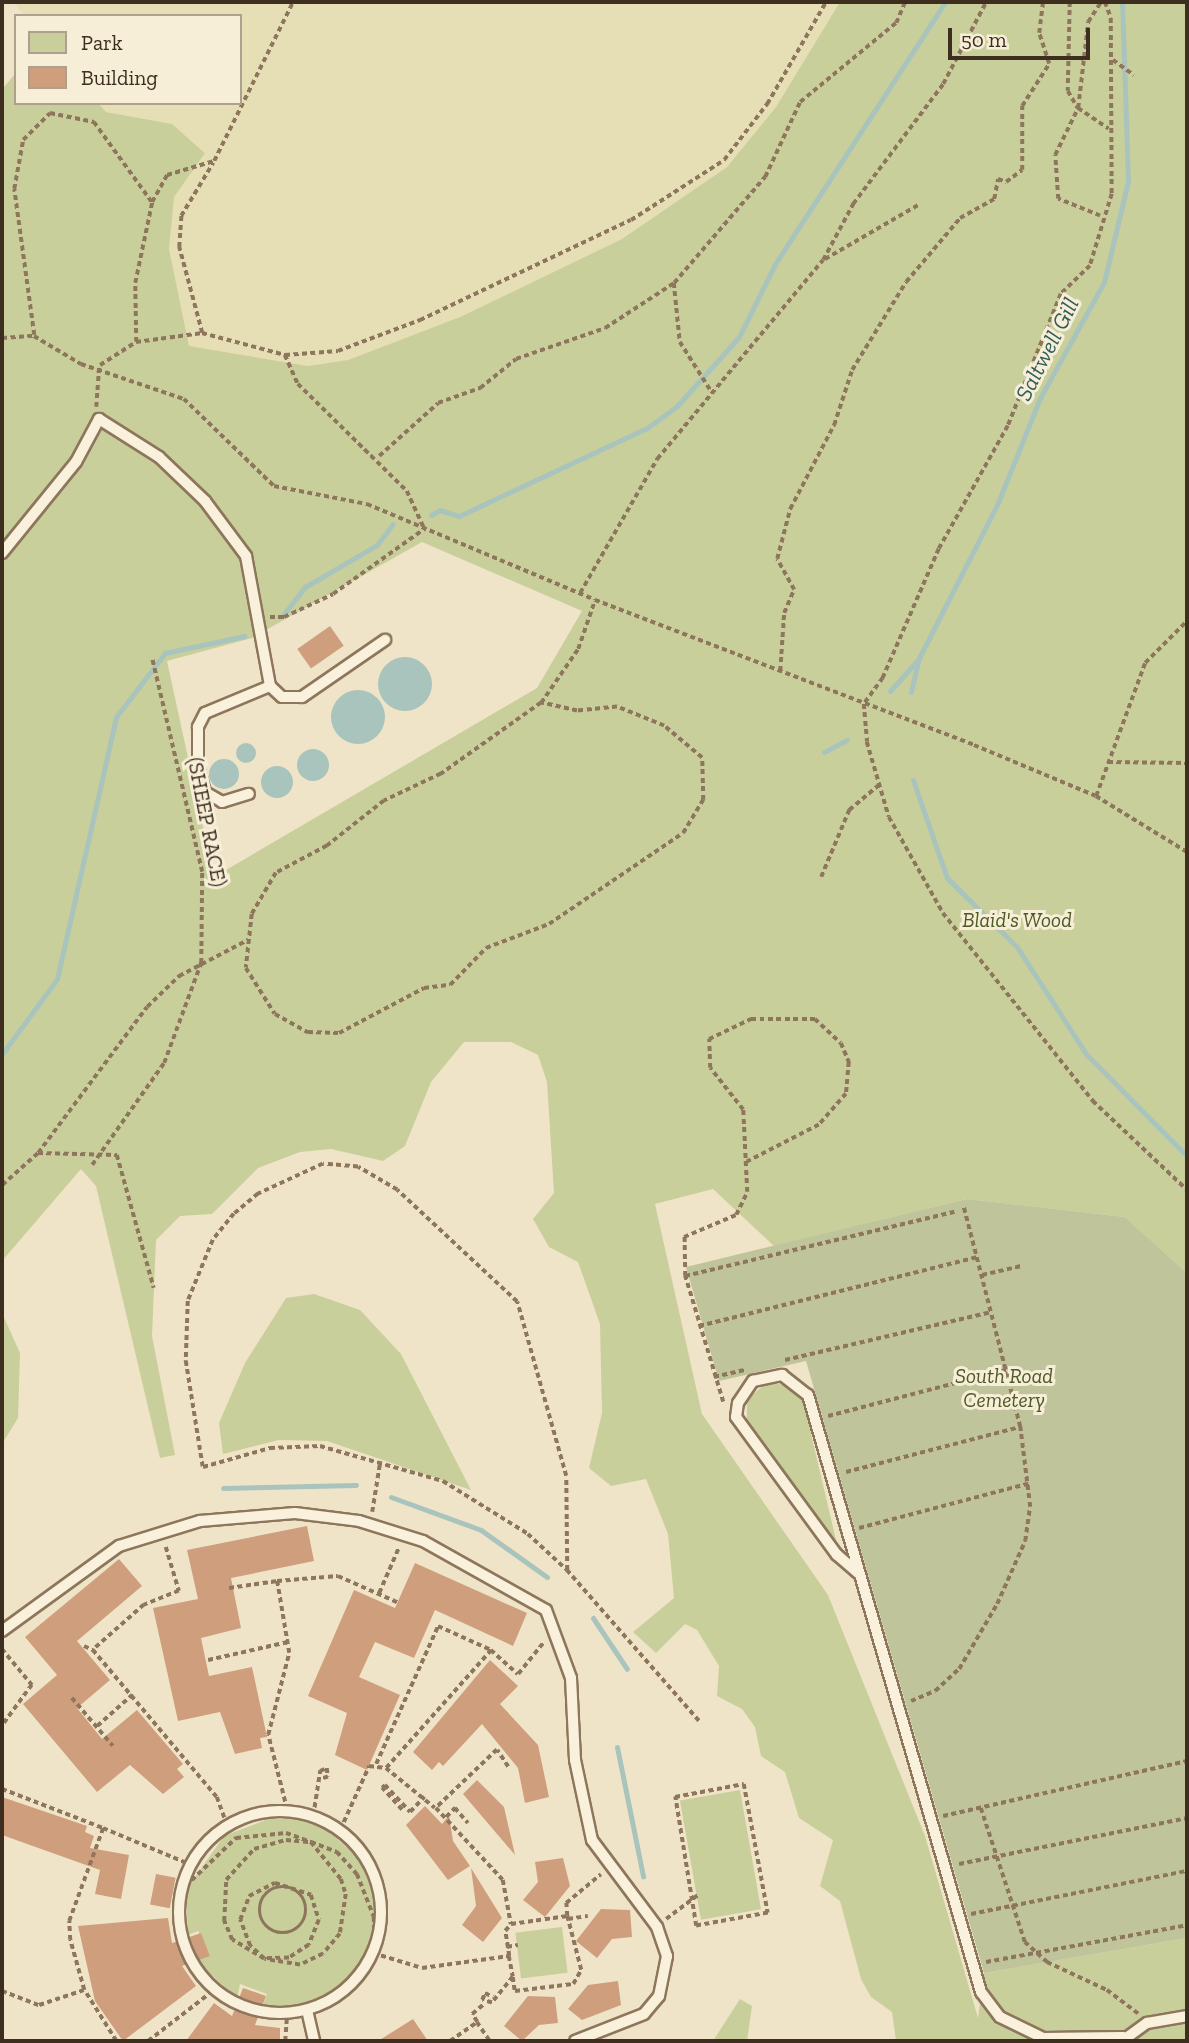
<!DOCTYPE html>
<style>
body{margin:0}
#map{position:relative;width:1189px;height:2043px;overflow:hidden;background:#f0e4c8;font-family:"Zilla Slab",serif}
div>[style]{position:absolute}
.farmland>*{inset:0;background:#e6deb5}
.green>*{inset:0;background:#c9cf9b;transform-origin:0 0}
.cemetery>*{inset:0;background:#bfc49a}
.water>*{inset:0;background:#a9c4bc}
.round{border-radius:50%}
.stream>*{height:5px;margin:-2.5px;padding:0 2.5px;transform-origin:2.5px;border-radius:2.5px;background:#a9c4bc}
.building>*{inset:0;background:#cf9f7d;transform-origin:0 0}
.path>*{height:3.5px;margin-top:-1.75px;transform-origin:0;background:repeating-linear-gradient(90deg,#8d765c 0 5px,transparent 0 8.5px)}
.path>.ring{margin:-1.75px;padding:0;box-sizing:content-box;background:none;border:3.5px solid #8d765c;border-radius:50%}
.roads{filter:drop-shadow(2px 0 #8d765c) drop-shadow(-2px 0 #8d765c) drop-shadow(0 2px #8d765c) drop-shadow(0 -2px #8d765c)}
.lane>*{height:10px;margin:-5px;padding:0 5px;transform-origin:5px;border-radius:5px;background:#faf1dc}
.lane>.ring{margin:-5px;padding:0;box-sizing:content-box;background:none;border:10px solid #faf1dc;border-radius:50%}
span{translate:-50% -50%;white-space:nowrap;text-align:center;line-height:1.15;-webkit-text-stroke:6px #f7eed8;paint-order:stroke}
.street-label{font-size:21px;color:#3d2e20}
.park-label{font-size:21px;color:#4d5a26;font-style:italic}
.water-label{font-size:23px;color:#2f5d5a;font-style:italic}
.frame{position:absolute;inset:0;border:4px solid #3d2e20;pointer-events:none}
.legend{position:absolute;left:14px;top:14px;width:228px;height:91px;box-sizing:border-box;background:#f7eed8;border:2px solid #ada18e;margin:0;padding:9px 12px;list-style:none;font-size:21px;color:#3d2e20}
.legend li{display:flex;align-items:center;gap:14px;height:35px}
.legend b{width:35px;border:2px solid #ada18e}
.scale{position:absolute;left:948px;top:28px;width:142px;height:32px;box-sizing:border-box;border:4px solid #3d2e20;border-top:0;padding-left:9px;font-size:21px;line-height:24px;white-space:nowrap;color:#3d2e20;-webkit-text-stroke:5px #f7eed8;paint-order:stroke}
</style>
<div id="map">
<div class="farmland">
<div style="clip-path:polygon(13px 2px,840px 2px,776px 107px,727px 167px,622px 239px,460px 317px,348px 360px,308px 366px,189px 346px,169px 249px,174px 197px,205px 152px,172px 124px,106px 112px,98px 103px,240px 103px,240px 16px,25px 16px)"></div>
</div>
<div class="green">
<div style="clip-path:polygon(evenodd,840px 2px,1187px 2px,1187px 1273px,1125px 1217px,967px 1199px,774px 1246px,713px 1189px,655px 1204px,702px 1414px,828px 1595px,925px 1836px,978px 2018px,984px 1973px,1187px 1938px,1187px 2041px,896px 2041px,892px 2012px,871px 1997px,861px 1979px,840px 1901px,820px 1886px,833px 1840px,799px 1818px,785px 1772px,761px 1756px,755px 1727px,742px 1709px,717px 1696px,719px 1666px,697px 1630px,685px 1624px,656px 1653px,633px 1632px,674px 1598px,668px 1534px,646px 1479px,611px 1486px,589px 1468px,602px 1413px,600px 1324px,578px 1262px,549px 1247px,533px 1219px,554px 1193px,547px 1082px,538px 1055px,511px 1042px,464px 1042px,431px 1082px,405px 1146px,383px 1161px,331px 1149px,300px 1152px,258px 1168px,212px 1214px,180px 1216px,156px 1240px,152px 1336px,175px 1455px,160px 1458px,96px 1186px,81px 1169px,2px 1261px,2px 89px,16px 73px,16px 103px,98px 103px,106px 112px,172px 124px,205px 153px,174px 197px,169px 249px,189px 346px,308px 366px,348px 360px,460px 317px,622px 239px,727px 167px,776px 107px,840px 2px,422px 542px,582px 611px,537px 688px,214px 877px,167px 661px,252px 638px,422px 542px)"></div>
<div style="clip-path:polygon(314px 1294px,360px 1310px,401px 1354px,471px 1490px,327px 1441px,279px 1440px,223px 1454px,219px 1423px,245px 1363px,286px 1298px)"></div>
<div style="clip-path:polygon(2px 1313px,20px 1353px,18px 1418px,2px 1444px)"></div>
<div style="clip-path:polygon(767px 1382px,791px 1386px,803px 1400px,837px 1544px,747px 1424px,747px 1400px)"></div>
<div style="left:740px;top:1790px;width:121px;height:61px;rotate:80deg"></div>
<div style="clip-path:polygon(296px 1818px,320px 1824px,359px 1858px,375px 1899px,372px 1946px,349px 1982px,296px 2008px,268px 2009px,262px 2008px,267px 1994px,240px 1984px,237px 1999px,196px 1960px,210px 1955px,198px 1931px,188px 1935px,186px 1890px,224px 1836px,268px 1819px)"></div>
<div style="left:562px;top:1927px;width:46px;height:47px;rotate:83deg"></div>
<div style="clip-path:polygon(740px 1999px,752px 2006px,747px 2041px,713px 2041px)"></div>
</div>
<div class="cemetery">
<div style="clip-path:polygon(967px 1199px,1125px 1217px,1187px 1273px,1187px 1938px,984px 1973px,806px 1361px,719px 1381px,686px 1267px)"></div>
</div>
<div class="water">
<div class="round" style="left:378px;top:657px;width:54px;height:54px"></div>
<div class="round" style="left:331px;top:690px;width:54px;height:54px"></div>
<div class="round" style="left:236px;top:743px;width:20px;height:20px"></div>
<div class="round" style="left:297px;top:749px;width:32px;height:32px"></div>
<div class="round" style="left:209px;top:759px;width:30px;height:30px"></div>
<div class="round" style="left:261px;top:766px;width:32px;height:32px"></div>
</div>
<div class="stream">
<div style="left:431px;top:515px;width:10px;rotate:-29deg"></div>
<div style="left:440px;top:510px;width:20px;rotate:18deg"></div>
<div style="left:459px;top:516px;width:208px;rotate:-25.1deg"></div>
<div style="left:647px;top:428px;width:37px;rotate:-36deg"></div>
<div style="left:677px;top:406px;width:93px;rotate:-48.1deg"></div>
<div style="left:739px;top:337px;width:81px;rotate:-63.7deg"></div>
<div style="left:775px;top:264px;width:312px;rotate:-57deg"></div>
<div style="left:283px;top:615px;width:36px;rotate:-52deg"></div>
<div style="left:305px;top:587px;width:83px;rotate:-30.3deg"></div>
<div style="left:377px;top:545px;width:26px;rotate:-53deg"></div>
<div style="left:890px;top:691px;width:40px;rotate:-48deg"></div>
<div style="left:911px;top:692px;width:35px;rotate:-77deg"></div>
<div style="left:919px;top:658px;width:172px;rotate:-63deg"></div>
<div style="left:997px;top:505px;width:115px;rotate:-68.1deg"></div>
<div style="left:1040px;top:398px;width:132px;rotate:-61.1deg"></div>
<div style="left:1104px;top:282px;width:104px;rotate:-76.6deg"></div>
<div style="left:1128px;top:181px;width:179px;rotate:-91.9deg"></div>
<div style="left:824px;top:752px;width:26px;rotate:-28deg"></div>
<div style="left:913px;top:780px;width:104px;rotate:70.9deg"></div>
<div style="left:947px;top:878px;width:98px;rotate:44.6deg"></div>
<div style="left:1017px;top:947px;width:129px;rotate:57.1deg"></div>
<div style="left:1087px;top:1055px;width:142px;rotate:45.3deg"></div>
<div style="left:2px;top:1054px;width:93px;rotate:-53.7deg"></div>
<div style="left:57px;top:979px;width:269px;rotate:-77.3deg"></div>
<div style="left:116px;top:717px;width:81px;rotate:-52.6deg"></div>
<div style="left:165px;top:653px;width:81px;rotate:-12.1deg"></div>
<div style="left:223px;top:1488px;width:133px;rotate:-1.3deg"></div>
<div style="left:391px;top:1497px;width:96px;rotate:20.1deg"></div>
<div style="left:481px;top:1530px;width:81px;rotate:35.5deg"></div>
<div style="left:593px;top:1618px;width:61px;rotate:56.3deg"></div>
<div style="left:617px;top:1747px;width:132px;rotate:78.6deg"></div>
</div>
<div class="building">
<div style="left:330px;top:626px;width:24px;height:40px;rotate:55deg"></div>
<div style="clip-path:polygon(307px 1526px,314px 1561px,231px 1578px,241px 1628px,201px 1638px,209px 1676px,252px 1667px,267px 1737px,260px 1738px,262px 1748px,235px 1754px,220px 1712px,178px 1721px,153px 1608px,198px 1599px,187px 1550px)"></div>
<div style="clip-path:polygon(119px 1559px,142px 1586px,77px 1641px,110px 1680px,77px 1708px,102px 1739px,137px 1710px,183px 1764px,177px 1769px,184px 1777px,163px 1794px,130px 1765px,97px 1792px,23px 1704px,57px 1675px,25px 1637px)"></div>
<div style="clip-path:polygon(415px 1563px,527px 1613px,513px 1646px,435px 1610px,414px 1658px,375px 1642px,359px 1677px,400px 1695px,367px 1770px,335px 1755px,347px 1713px,308px 1696px,354px 1590px,395px 1608px)"></div>
<div style="clip-path:polygon(490px 1660px,518px 1686px,500px 1704px,538px 1745px,549px 1797px,525px 1803px,518px 1768px,482px 1724px,443px 1766px,439px 1762px,432px 1770px,413px 1752px)"></div>
<div style="clip-path:polygon(477px 1780px,504px 1807px,515px 1855px,463px 1794px)"></div>
<div style="clip-path:polygon(2px 1797px,87px 1826px,85px 1832px,94px 1836px,90px 1848px,129px 1855px,121px 1899px,95px 1894px,100px 1870px,2px 1835px)"></div>
<div style="clip-path:polygon(425px 1806px,442px 1824px,449px 1815px,453px 1841px,470px 1866px,448px 1880px,406px 1825px)"></div>
<div style="clip-path:polygon(563px 1858px,570px 1886px,545px 1917px,523px 1900px,538px 1882px,535px 1862px)"></div>
<div style="clip-path:polygon(471px 1868px,502px 1918px,483px 1942px,462px 1925px,476px 1906px)"></div>
<div style="left:156px;top:1874px;width:20px;height:31px;rotate:11deg"></div>
<div style="clip-path:polygon(601px 1909px,630px 1910px,632px 1937px,612px 1939px,597px 1958px,576px 1941px)"></div>
<div style="clip-path:polygon(168px 1918px,172px 1943px,201px 1933px,210px 1956px,182px 1966px,196px 1986px,123px 2041px,95px 2001px,78px 1926px)"></div>
<div style="clip-path:polygon(618px 1981px,621px 2005px,582px 2020px,568px 2009px,588px 1985px)"></div>
<div style="clip-path:polygon(243px 1988px,266px 1996px,255px 2025px,280px 2028px,280px 2041px,186px 2041px,214px 2003px,232px 2016px)"></div>
<div style="clip-path:polygon(528px 1996px,555px 1997px,558px 2023px,539px 2025px,522px 2041px,504px 2026px)"></div>
<div style="clip-path:polygon(413px 2019px,428px 2041px,378px 2041px)"></div>
</div>
<div class="path">
<div style="left:1070px;top:2px;width:89px;rotate:91.3deg"></div>
<div style="left:1068px;top:91px;width:20px;rotate:60deg"></div>
<div style="left:1078px;top:108px;width:37px;rotate:34deg"></div>
<div style="left:1105px;top:2px;width:17px;rotate:69deg"></div>
<div style="left:1111px;top:18px;width:176px;rotate:89.7deg"></div>
<div style="left:1112px;top:194px;width:75px;rotate:107deg"></div>
<div style="left:1090px;top:266px;width:40px;rotate:136deg"></div>
<div style="left:1061px;top:294px;width:142px;rotate:111.9deg"></div>
<div style="left:1008px;top:426px;width:141px;rotate:119.3deg"></div>
<div style="left:939px;top:549px;width:141px;rotate:113.5deg"></div>
<div style="left:883px;top:678px;width:32px;rotate:126deg"></div>
<div style="left:864px;top:704px;width:38px;rotate:85deg"></div>
<div style="left:867px;top:742px;width:78px;rotate:73.7deg"></div>
<div style="left:889px;top:817px;width:110px;rotate:60.6deg"></div>
<div style="left:943px;top:913px;width:241px;rotate:51.4deg"></div>
<div style="left:1093px;top:1101px;width:129px;rotate:43.4deg"></div>
<div style="left:1113px;top:60px;width:26px;rotate:36deg"></div>
<div style="left:1100px;top:216px;width:45px;rotate:-158deg"></div>
<div style="left:1058px;top:199px;width:44px;rotate:-93.9deg"></div>
<div style="left:1055px;top:155px;width:52px;rotate:-63.9deg"></div>
<div style="left:1078px;top:108px;width:87px;rotate:-83.4deg"></div>
<div style="left:1088px;top:22px;width:24px;rotate:-57deg"></div>
<div style="left:825px;top:259px;width:110px;rotate:-30.1deg"></div>
<div style="left:674px;top:283px;width:59px;rotate:84.2deg"></div>
<div style="left:680px;top:342px;width:58px;rotate:57.7deg"></div>
<div style="left:202px;top:333px;width:89px;rotate:-105deg"></div>
<div style="left:179px;top:247px;width:31px;rotate:-86deg"></div>
<div style="left:181px;top:216px;width:62px;rotate:-58.9deg"></div>
<div style="left:34px;top:335px;width:147px;rotate:-97.8deg"></div>
<div style="left:14px;top:189px;width:50px;rotate:-79.6deg"></div>
<div style="left:23px;top:140px;width:38px;rotate:-45deg"></div>
<div style="left:50px;top:113px;width:45px;rotate:11.6deg"></div>
<div style="left:94px;top:122px;width:99px;rotate:54.1deg"></div>
<div style="left:2px;top:338px;width:32px;rotate:-4deg"></div>
<div style="left:34px;top:336px;width:55px;rotate:30.8deg"></div>
<div style="left:81px;top:364px;width:109px;rotate:18.8deg"></div>
<div style="left:184px;top:399px;width:125px;rotate:44deg"></div>
<div style="left:274px;top:486px;width:95px;rotate:11deg"></div>
<div style="left:367px;top:504px;width:247px;rotate:22.8deg"></div>
<div style="left:595px;top:600px;width:406px;rotate:20.9deg"></div>
<div style="left:974px;top:745px;width:132px;rotate:22.7deg"></div>
<div style="left:1096px;top:796px;width:107px;rotate:31.6deg"></div>
<div style="left:136px;top:342px;width:59px;rotate:-91deg"></div>
<div style="left:135px;top:283px;width:83px;rotate:-78.1deg"></div>
<div style="left:152px;top:202px;width:31px;rotate:-61deg"></div>
<div style="left:167px;top:175px;width:49px;rotate:-16.6deg"></div>
<div style="left:214px;top:161px;width:178px;rotate:-63.6deg"></div>
<div style="left:285px;top:355px;width:32px;rotate:66deg"></div>
<div style="left:298px;top:384px;width:153px;rotate:44.5deg"></div>
<div style="left:407px;top:491px;width:41px;rotate:65.3deg"></div>
<div style="left:100px;top:365px;width:43px;rotate:-32.6deg"></div>
<div style="left:136px;top:342px;width:67px;rotate:-7.8deg"></div>
<div style="left:202px;top:333px;width:86px;rotate:14.8deg"></div>
<div style="left:285px;top:355px;width:53px;rotate:-4.3deg"></div>
<div style="left:338px;top:351px;width:88px;rotate:-20.7deg"></div>
<div style="left:420px;top:320px;width:233px;rotate:-25.4deg"></div>
<div style="left:631px;top:220px;width:111px;rotate:-32.8deg"></div>
<div style="left:724px;top:160px;width:71px;rotate:-52.5deg"></div>
<div style="left:767px;top:104px;width:118px;rotate:-60deg"></div>
<div style="left:96px;top:407px;width:41px;rotate:-85.8deg"></div>
<div style="left:379px;top:456px;width:79px;rotate:-41.9deg"></div>
<div style="left:438px;top:403px;width:45px;rotate:-19.7deg"></div>
<div style="left:480px;top:388px;width:46px;rotate:-38.9deg"></div>
<div style="left:516px;top:359px;width:94px;rotate:-19.2deg"></div>
<div style="left:605px;top:328px;width:82px;rotate:-33.1deg"></div>
<div style="left:674px;top:283px;width:140px;rotate:-49.4deg"></div>
<div style="left:765px;top:177px;width:83px;rotate:-65deg"></div>
<div style="left:800px;top:102px;width:124px;rotate:-39.5deg"></div>
<div style="left:896px;top:23px;width:23px;rotate:-67deg"></div>
<div style="left:580px;top:593px;width:155px;rotate:-60.1deg"></div>
<div style="left:657px;top:459px;width:259px;rotate:-50.2deg"></div>
<div style="left:823px;top:260px;width:64px;rotate:-61.8deg"></div>
<div style="left:853px;top:204px;width:150px;rotate:-53.1deg"></div>
<div style="left:943px;top:84px;width:93px;rotate:-62.3deg"></div>
<div style="left:270px;top:617px;width:14px"></div>
<div style="left:284px;top:617px;width:54px;rotate:-25.1deg"></div>
<div style="left:333px;top:594px;width:112px;rotate:-35.5deg"></div>
<div style="left:780px;top:671px;width:58px;rotate:-86.1deg"></div>
<div style="left:784px;top:613px;width:25px;rotate:-67deg"></div>
<div style="left:794px;top:590px;width:35px;rotate:-119deg"></div>
<div style="left:777px;top:559px;width:52px;rotate:-75.4deg"></div>
<div style="left:790px;top:509px;width:95px;rotate:-62.4deg"></div>
<div style="left:834px;top:425px;width:58px;rotate:-71.9deg"></div>
<div style="left:852px;top:370px;width:103px;rotate:-58.5deg"></div>
<div style="left:906px;top:282px;width:84px;rotate:-49.8deg"></div>
<div style="left:960px;top:218px;width:39px;rotate:-29deg"></div>
<div style="left:994px;top:199px;width:20px;rotate:-79deg"></div>
<div style="left:998px;top:179px;width:9px;rotate:21deg"></div>
<div style="left:1006px;top:182px;width:20px;rotate:-37deg"></div>
<div style="left:1022px;top:170px;width:64px;rotate:-90deg"></div>
<div style="left:1022px;top:106px;width:50px;rotate:-57.3deg"></div>
<div style="left:1049px;top:64px;width:33px;rotate:-108deg"></div>
<div style="left:1039px;top:33px;width:31px;rotate:-83deg"></div>
<div style="left:541px;top:703px;width:123px;rotate:144.6deg"></div>
<div style="left:441px;top:774px;width:63px;rotate:154.7deg"></div>
<div style="left:384px;top:801px;width:73px;rotate:141.7deg"></div>
<div style="left:327px;top:846px;width:58px;rotate:152.1deg"></div>
<div style="left:276px;top:873px;width:48px;rotate:120.3deg"></div>
<div style="left:252px;top:914px;width:54px;rotate:96.3deg"></div>
<div style="left:246px;top:968px;width:54px;rotate:57.8deg"></div>
<div style="left:275px;top:1014px;width:38px;rotate:29deg"></div>
<div style="left:308px;top:1032px;width:31px;rotate:2deg"></div>
<div style="left:339px;top:1033px;width:96px;rotate:-27.9deg"></div>
<div style="left:424px;top:988px;width:26px;rotate:-7deg"></div>
<div style="left:450px;top:985px;width:52px;rotate:-45.8deg"></div>
<div style="left:486px;top:948px;width:67px;rotate:-20.9deg"></div>
<div style="left:549px;top:924px;width:162px;rotate:-34.2deg"></div>
<div style="left:683px;top:833px;width:39px;rotate:-59deg"></div>
<div style="left:703px;top:800px;width:42px;rotate:-91.4deg"></div>
<div style="left:702px;top:758px;width:50px;rotate:-139.9deg"></div>
<div style="left:664px;top:726px;width:51px;rotate:-158deg"></div>
<div style="left:617px;top:707px;width:40px;rotate:174.3deg"></div>
<div style="left:577px;top:711px;width:37px;rotate:-167deg"></div>
<div style="left:541px;top:703px;width:65px;rotate:-55.6deg"></div>
<div style="left:578px;top:649px;width:52px;rotate:-70.9deg"></div>
<div style="left:1108px;top:762px;width:79px;rotate:0.7deg"></div>
<div style="left:1096px;top:796px;width:142px;rotate:-69.8deg"></div>
<div style="left:1145px;top:663px;width:59px;rotate:-45deg"></div>
<div style="left:821px;top:877px;width:73px;rotate:-67.3deg"></div>
<div style="left:849px;top:810px;width:39px;rotate:-40deg"></div>
<div style="left:38px;top:1153px;width:182px;rotate:-53.3deg"></div>
<div style="left:147px;top:1007px;width:45px;rotate:-44.1deg"></div>
<div style="left:179px;top:976px;width:78px;rotate:-27.6deg"></div>
<div style="left:92px;top:1165px;width:125px;rotate:-54.8deg"></div>
<div style="left:164px;top:1063px;width:107px;rotate:-69.7deg"></div>
<div style="left:201px;top:963px;width:91px;rotate:-89.4deg"></div>
<div style="left:202px;top:872px;width:220px;rotate:-103.2deg"></div>
<div style="left:2px;top:1185px;width:48px;rotate:-41.6deg"></div>
<div style="left:38px;top:1153px;width:79px;rotate:1.5deg"></div>
<div style="left:117px;top:1155px;width:138px;rotate:74.5deg"></div>
<div style="left:982px;top:1275px;width:40px;rotate:-13deg"></div>
<div style="left:685px;top:1276px;width:39px;rotate:-91deg"></div>
<div style="left:684px;top:1237px;width:56px;rotate:-22.9deg"></div>
<div style="left:736px;top:1215px;width:25px;rotate:-64deg"></div>
<div style="left:747px;top:1192px;width:82px;rotate:-92.8deg"></div>
<div style="left:743px;top:1110px;width:53px;rotate:-128.2deg"></div>
<div style="left:710px;top:1068px;width:29px;rotate:-92deg"></div>
<div style="left:709px;top:1039px;width:47px;rotate:-25.5deg"></div>
<div style="left:751px;top:1019px;width:64px"></div>
<div style="left:815px;top:1019px;width:35px;rotate:43deg"></div>
<div style="left:841px;top:1043px;width:21px;rotate:67deg"></div>
<div style="left:849px;top:1062px;width:32px;rotate:95deg"></div>
<div style="left:846px;top:1094px;width:41px;rotate:131.1deg"></div>
<div style="left:819px;top:1125px;width:81px;rotate:152.8deg"></div>
<div style="left:699px;top:1326px;width:286px;rotate:-13.9deg"></div>
<div style="left:785px;top:1360px;width:212px;rotate:-13.1deg"></div>
<div style="left:714px;top:1377px;width:31px;rotate:-13deg"></div>
<div style="left:723px;top:1402px;width:132px;rotate:-106.8deg"></div>
<div style="left:685px;top:1276px;width:277px;rotate:-13.4deg"></div>
<div style="left:828px;top:1416px;width:184px;rotate:-14.5deg"></div>
<div style="left:846px;top:1472px;width:180px;rotate:-14.5deg"></div>
<div style="left:372px;top:1512px;width:51px;rotate:-80.9deg"></div>
<div style="left:859px;top:1528px;width:177px;rotate:-14.7deg"></div>
<div style="left:166px;top:1547px;width:46px;rotate:73.5deg"></div>
<div style="left:179px;top:1591px;width:38px;rotate:158deg"></div>
<div style="left:144px;top:1605px;width:68px;rotate:138.6deg"></div>
<div style="left:93px;top:1650px;width:192px;rotate:49.9deg"></div>
<div style="left:217px;top:1797px;width:29px;rotate:70deg"></div>
<div style="left:567px;top:1570px;width:94px;rotate:-90.6deg"></div>
<div style="left:566px;top:1476px;width:181px;rotate:-105.7deg"></div>
<div style="left:517px;top:1302px;width:164px;rotate:-137deg"></div>
<div style="left:397px;top:1190px;width:45px;rotate:-149.5deg"></div>
<div style="left:358px;top:1167px;width:35px;rotate:-175deg"></div>
<div style="left:323px;top:1164px;width:72px;rotate:155.2deg"></div>
<div style="left:258px;top:1194px;width:31px;rotate:140deg"></div>
<div style="left:234px;top:1214px;width:33px;rotate:129deg"></div>
<div style="left:213px;top:1240px;width:66px;rotate:112.3deg"></div>
<div style="left:188px;top:1301px;width:60px;rotate:91.9deg"></div>
<div style="left:186px;top:1361px;width:107px;rotate:80.9deg"></div>
<div style="left:203px;top:1467px;width:70px;rotate:-15.8deg"></div>
<div style="left:270px;top:1448px;width:50px;rotate:-2.3deg"></div>
<div style="left:320px;top:1446px;width:128px;rotate:15.9deg"></div>
<div style="left:443px;top:1481px;width:100px;rotate:31.9deg"></div>
<div style="left:528px;top:1534px;width:53px;rotate:42.7deg"></div>
<div style="left:567px;top:1570px;width:203px;rotate:48.8deg"></div>
<div style="left:229px;top:1588px;width:49px;rotate:-8.3deg"></div>
<div style="left:379px;top:1593px;width:50px;rotate:-66.5deg"></div>
<div style="left:84px;top:1646px;width:10px;rotate:24deg"></div>
<div style="left:2px;top:1649px;width:47px;rotate:50.2deg"></div>
<div style="left:32px;top:1685px;width:51px;rotate:126.2deg"></div>
<div style="left:208px;top:1660px;width:82px;rotate:-12.7deg"></div>
<div style="left:72px;top:1698px;width:63px;rotate:49.5deg"></div>
<div style="left:911px;top:1701px;width:26px;rotate:-23deg"></div>
<div style="left:935px;top:1691px;width:33px;rotate:-43deg"></div>
<div style="left:959px;top:1669px;width:75px;rotate:-59.7deg"></div>
<div style="left:997px;top:1604px;width:69px;rotate:-66deg"></div>
<div style="left:1025px;top:1541px;width:34px;rotate:-82deg"></div>
<div style="left:1030px;top:1507px;width:81px;rotate:-97.1deg"></div>
<div style="left:1020px;top:1427px;width:229px;rotate:-104.4deg"></div>
<div style="left:97px;top:1726px;width:47px;rotate:-41.5deg"></div>
<div style="left:376px;top:1764px;width:151px;rotate:-65.8deg"></div>
<div style="left:438px;top:1626px;width:58px;rotate:24.4deg"></div>
<div style="left:491px;top:1650px;width:36px;rotate:42deg"></div>
<div style="left:518px;top:1674px;width:40px;rotate:-51deg"></div>
<div style="left:508px;top:1767px;width:20px;rotate:-123deg"></div>
<div style="left:497px;top:1750px;width:84px;rotate:136.4deg"></div>
<div style="left:436px;top:1808px;width:98px;rotate:47.1deg"></div>
<div style="left:503px;top:1880px;width:45px;rotate:79.7deg"></div>
<div style="left:511px;top:1924px;width:57px;rotate:-8.1deg"></div>
<div style="left:567px;top:1916px;width:13px;rotate:-94deg"></div>
<div style="left:566px;top:1903px;width:45px;rotate:-39.6deg"></div>
<div style="left:386px;top:1768px;width:158px;rotate:-48.3deg"></div>
<div style="left:744px;top:1784px;width:131px;rotate:79.5deg"></div>
<div style="left:768px;top:1913px;width:73px;rotate:169.8deg"></div>
<div style="left:696px;top:1926px;width:131px;rotate:-99.2deg"></div>
<div style="left:675px;top:1797px;width:70px;rotate:-10.7deg"></div>
<div style="left:2px;top:1789px;width:108px;rotate:21.1deg"></div>
<div style="left:981px;top:1808px;width:141px;rotate:71.8deg"></div>
<div style="left:1025px;top:1942px;width:30px;rotate:42deg"></div>
<div style="left:1047px;top:1962px;width:66px;rotate:25deg"></div>
<div style="left:1107px;top:1990px;width:40px;rotate:37deg"></div>
<div style="left:287px;top:1810px;width:77px;rotate:-104.2deg"></div>
<div style="left:268px;top:1735px;width:85px;rotate:-75.6deg"></div>
<div style="left:289px;top:1653px;width:73px;rotate:-99.5deg"></div>
<div style="left:277px;top:1581px;width:61px;rotate:-4.7deg"></div>
<div style="left:338px;top:1576px;width:67px;rotate:23.9deg"></div>
<div style="left:402px;top:1810px;width:30px;rotate:-132deg"></div>
<div style="left:382px;top:1788px;width:4px;rotate:-45deg"></div>
<div style="left:385px;top:1785px;width:37px;rotate:47deg"></div>
<div style="left:410px;top:1812px;width:21px;rotate:-47deg"></div>
<div style="left:313px;top:1816px;width:46px;rotate:-81.2deg"></div>
<div style="left:320px;top:1771px;width:8px;rotate:-23deg"></div>
<div style="left:327px;top:1768px;width:9px;rotate:84deg"></div>
<div style="left:328px;top:1777px;width:6px;rotate:162deg"></div>
<div style="left:943px;top:1816px;width:250px;rotate:-12.7deg"></div>
<div style="left:446px;top:1817px;width:13px;rotate:-45deg"></div>
<div style="left:455px;top:1808px;width:20px;rotate:49deg"></div>
<div style="left:340px;top:1830px;width:70px;rotate:-65.6deg"></div>
<div style="left:369px;top:1766px;width:17px;rotate:7deg"></div>
<div style="left:386px;top:1768px;width:63px;rotate:39.2deg"></div>
<div style="left:959px;top:1864px;width:233px;rotate:-11.4deg"></div>
<div class="ring" style="left:260px;top:1887px;width:42.5px;height:42.5px"></div>
<div style="left:179px;top:1892px;width:79px;rotate:-43.5deg"></div>
<div style="left:236px;top:1838px;width:50px;rotate:-5.7deg"></div>
<div style="left:286px;top:1833px;width:27px;rotate:20deg"></div>
<div style="left:311px;top:1842px;width:48px;rotate:51deg"></div>
<div style="left:341px;top:1879px;width:16px;rotate:72deg"></div>
<div style="left:346px;top:1894px;width:40px;rotate:98.5deg"></div>
<div style="left:340px;top:1934px;width:26px;rotate:130deg"></div>
<div style="left:323px;top:1954px;width:25px;rotate:154deg"></div>
<div style="left:300px;top:1965px;width:36px;rotate:-171deg"></div>
<div style="left:264px;top:1959px;width:19px;rotate:-137deg"></div>
<div style="left:250px;top:1946px;width:28px;rotate:-111deg"></div>
<div style="left:240px;top:1920px;width:26px;rotate:-69deg"></div>
<div style="left:249px;top:1896px;width:29px;rotate:-27deg"></div>
<div style="left:275px;top:1883px;width:38px;rotate:18deg"></div>
<div style="left:311px;top:1895px;width:26px;rotate:72deg"></div>
<div style="left:319px;top:1920px;width:27px;rotate:112deg"></div>
<div style="left:309px;top:1945px;width:24px;rotate:147deg"></div>
<div style="left:289px;top:1958px;width:25px;rotate:178deg"></div>
<div style="left:264px;top:1959px;width:37px;rotate:-149deg"></div>
<div style="left:232px;top:1940px;width:21px;rotate:-113deg"></div>
<div style="left:224px;top:1921px;width:41px;rotate:-87.2deg"></div>
<div style="left:226px;top:1880px;width:42px;rotate:-47.9deg"></div>
<div style="left:254px;top:1849px;width:33px;rotate:-16deg"></div>
<div style="left:286px;top:1840px;width:25px;rotate:5deg"></div>
<div style="left:311px;top:1842px;width:28px;rotate:21deg"></div>
<div style="left:337px;top:1852px;width:30px;rotate:48deg"></div>
<div style="left:357px;top:1874px;width:46px;rotate:68.4deg"></div>
<div style="left:374px;top:1917px;width:31px;rotate:88deg"></div>
<div style="left:971px;top:1914px;width:220px;rotate:-11.3deg"></div>
<div style="left:568px;top:1919px;width:20px;rotate:-9deg"></div>
<div style="left:666px;top:1919px;width:40px;rotate:-37deg"></div>
<div style="left:507px;top:1947px;width:11px;rotate:-10deg"></div>
<div style="left:373px;top:1953px;width:51px;rotate:17deg"></div>
<div style="left:422px;top:1968px;width:88px;rotate:-7.9deg"></div>
<div style="left:509px;top:1956px;width:21px;rotate:79deg"></div>
<div style="left:513px;top:1977px;width:33px;rotate:129deg"></div>
<div style="left:492px;top:2003px;width:10px;rotate:-163deg"></div>
<div style="left:482px;top:2000px;width:8px;rotate:-67deg"></div>
<div style="left:485px;top:1993px;width:9px;rotate:27deg"></div>
<div style="left:509px;top:1956px;width:25px;rotate:-99deg"></div>
<div style="left:505px;top:1931px;width:9px;rotate:-49deg"></div>
<div style="left:986px;top:1962px;width:204px;rotate:-10.4deg"></div>
<div style="left:513px;top:1977px;width:14px;rotate:82deg"></div>
<div style="left:515px;top:1991px;width:58px;rotate:-6.9deg"></div>
<div style="left:573px;top:1984px;width:16px;rotate:-60deg"></div>
<div style="left:581px;top:1970px;width:56px;rotate:-104.5deg"></div>
<div style="left:2px;top:1991px;width:40px;rotate:21deg"></div>
<div style="left:39px;top:2005px;width:47px;rotate:-18.4deg"></div>
<div style="left:477px;top:2022px;width:23px;rotate:56deg"></div>
<div style="left:116px;top:2041px;width:60px;rotate:-122.1deg"></div>
<div style="left:84px;top:1990px;width:52px;rotate:-105.6deg"></div>
<div style="left:70px;top:1940px;width:19px;rotate:-93deg"></div>
<div style="left:69px;top:1921px;width:99px;rotate:-69.9deg"></div>
<div style="left:103px;top:1828px;width:93px;rotate:22.7deg"></div>
<div style="left:148px;top:2041px;width:83px;rotate:-37.7deg"></div>
<div style="left:285px;top:2041px;width:27px;rotate:-86deg"></div>
<div style="left:450px;top:2041px;width:33px;rotate:-35deg"></div>
<div style="left:477px;top:2022px;width:9px;rotate:-122deg"></div>
<div style="left:472px;top:2014px;width:16px;rotate:-40deg"></div>
</div>
<div class="roads">
<div class="lane">
<div style="left:2px;top:553px;width:117px;rotate:-50.9deg"></div>
<div style="left:76px;top:462px;width:49px;rotate:-61.9deg"></div>
<div style="left:99px;top:419px;width:71px;rotate:32.3deg"></div>
<div style="left:159px;top:457px;width:64px;rotate:43.7deg"></div>
<div style="left:205px;top:501px;width:69px;rotate:53.3deg"></div>
<div style="left:246px;top:556px;width:132px;rotate:79.5deg"></div>
<div style="left:270px;top:686px;width:70px;rotate:157.4deg"></div>
<div style="left:205px;top:713px;width:16px;rotate:117deg"></div>
<div style="left:198px;top:727px;width:39px;rotate:90deg"></div>
<div style="left:198px;top:766px;width:27px;rotate:75deg"></div>
<div style="left:205px;top:792px;width:20px;rotate:30deg"></div>
<div style="left:222px;top:802px;width:28px;rotate:-17deg"></div>
<div style="left:270px;top:686px;width:16px;rotate:43deg"></div>
<div style="left:282px;top:697px;width:20px"></div>
<div style="left:302px;top:697px;width:101px;rotate:-34.5deg"></div>
<div style="left:858px;top:1573px;width:28px;rotate:-139deg"></div>
<div style="left:837px;top:1555px;width:171px;rotate:-126.2deg"></div>
<div style="left:736px;top:1417px;width:14px;rotate:-82deg"></div>
<div style="left:738px;top:1403px;width:27px;rotate:-56deg"></div>
<div style="left:753px;top:1381px;width:30px;rotate:-12deg"></div>
<div style="left:782px;top:1375px;width:33px;rotate:38deg"></div>
<div style="left:808px;top:1395px;width:622px;rotate:73.84deg"></div>
<div style="left:981px;top:1992px;width:31px;rotate:53deg"></div>
<div style="left:1000px;top:2017px;width:48px;rotate:26deg"></div>
<div style="left:1043px;top:2038px;width:80px;rotate:-0.7deg"></div>
<div style="left:2px;top:1631px;width:145px;rotate:-36deg"></div>
<div style="left:119px;top:1546px;width:85px;rotate:-17.2deg"></div>
<div style="left:200px;top:1521px;width:95px;rotate:-4.8deg"></div>
<div style="left:295px;top:1513px;width:64px;rotate:7.1deg"></div>
<div style="left:359px;top:1521px;width:67px;rotate:17.4deg"></div>
<div style="left:423px;top:1541px;width:141px;rotate:29.3deg"></div>
<div style="left:546px;top:1610px;width:72px;rotate:69.8deg"></div>
<div style="left:571px;top:1678px;width:82px;rotate:87.2deg"></div>
<div style="left:575px;top:1760px;width:82px;rotate:78deg"></div>
<div style="left:592px;top:1840px;width:109px;rotate:53.2deg"></div>
<div style="left:657px;top:1927px;width:31px;rotate:71deg"></div>
<div style="left:667px;top:1956px;width:41px;rotate:101.3deg"></div>
<div style="left:659px;top:1996px;width:23px;rotate:130deg"></div>
<div style="left:644px;top:2014px;width:74px;rotate:158.6deg"></div>
<div class="ring" style="left:179px;top:1811px;width:192px;height:192px"></div>
<div style="left:307px;top:2010px;width:32px;rotate:77deg"></div>
<div style="left:1122px;top:2041px;width:31px;rotate:-36deg"></div>
<div style="left:1147px;top:2023px;width:41px;rotate:-9.9deg"></div>
</div>
</div>
<div class="street-label">
<span style="left:207px;top:822px;rotate:79deg">(SHEEP RACE)</span>
</div>
<div class="park-label">
<span style="left:1017px;top:920px">Blaid's Wood</span>
<span style="left:1004px;top:1388px">South Road<br>Cemetery</span>
</div>
<div class="water-label">
<span style="left:1047px;top:349px;rotate:-63deg">Saltwell Gill</span>
</div>
<div class="frame"></div>
<ul class="legend">
<li><b style="height:19px;background:#c9cf9b"></b>Park</li>
<li><b style="height:19px;background:#cf9f7d"></b>Building</li>
</ul>
<div class="scale">50 m</div>
</div>
